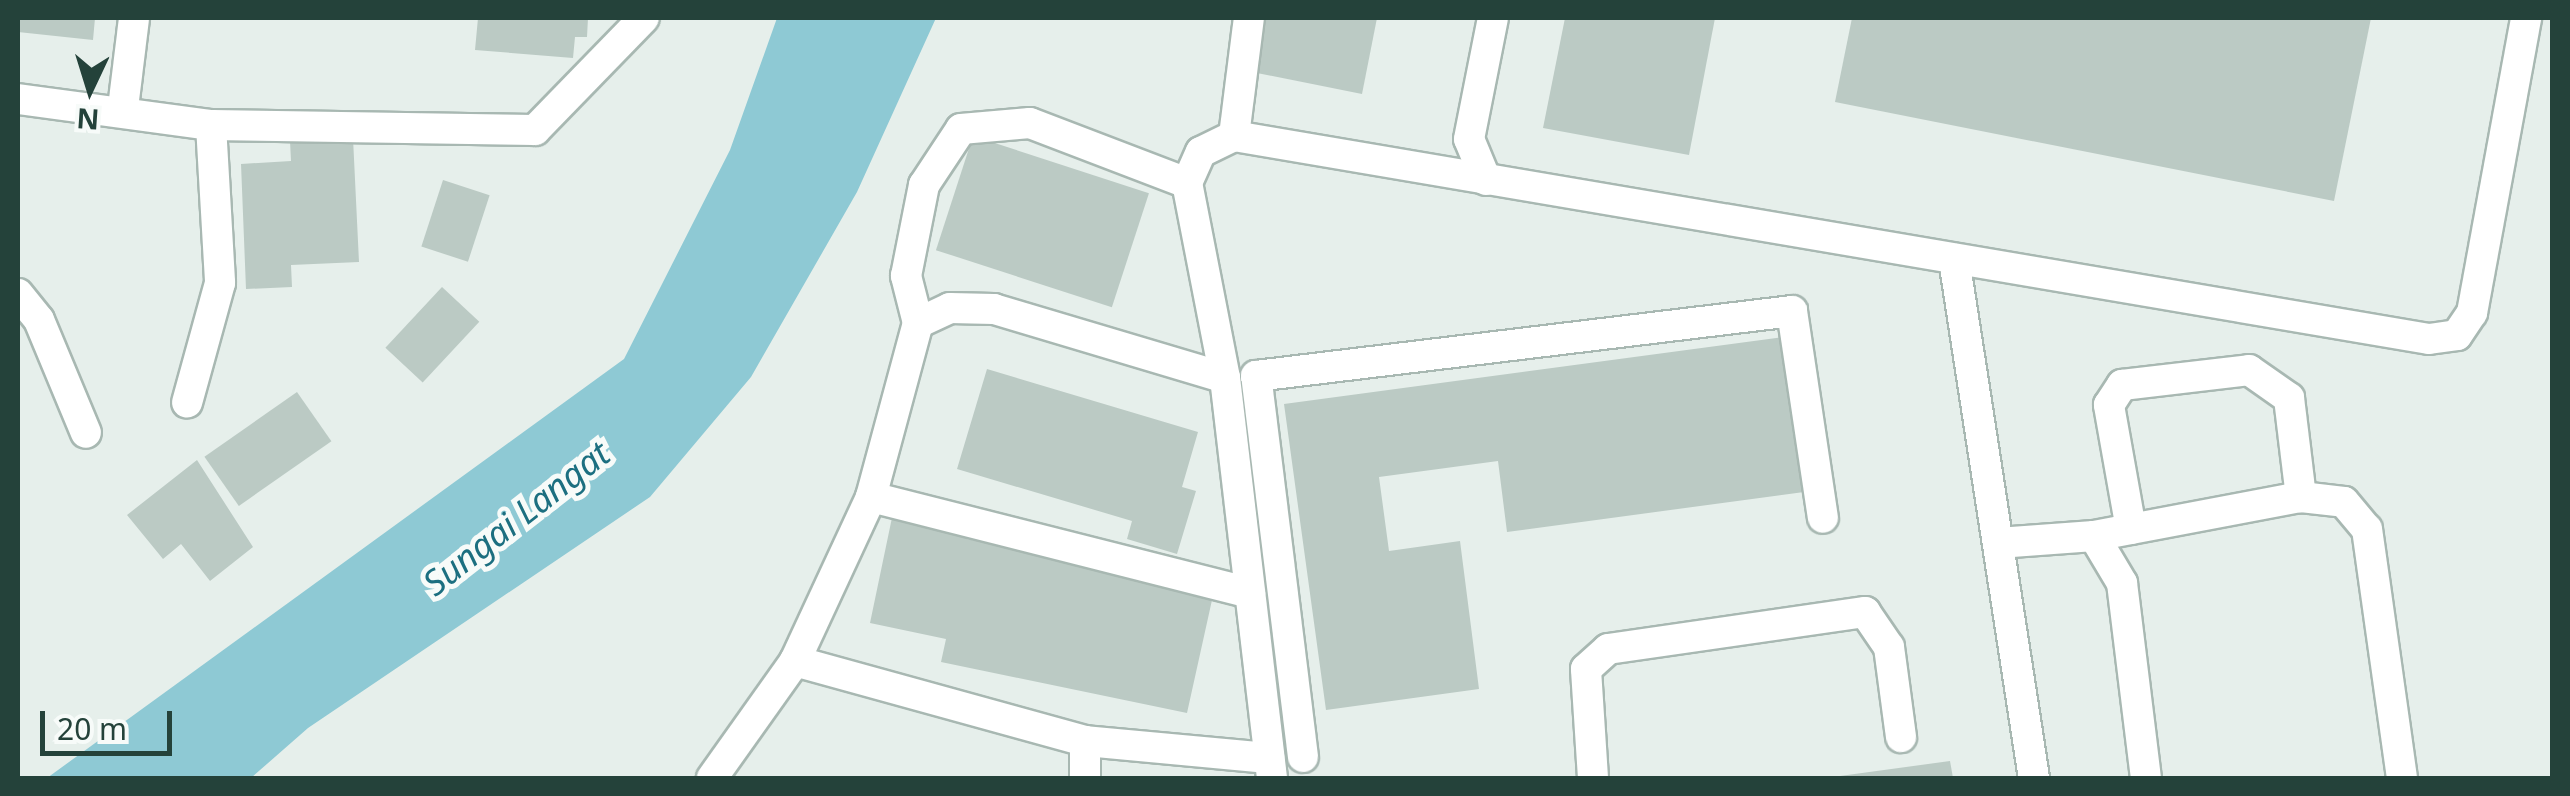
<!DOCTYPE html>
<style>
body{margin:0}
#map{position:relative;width:2570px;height:796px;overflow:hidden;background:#e6efeb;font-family:"Noto Sans",sans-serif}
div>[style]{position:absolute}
.water>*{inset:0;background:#8ec9d4}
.building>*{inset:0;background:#bbcac4;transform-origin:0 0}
.roads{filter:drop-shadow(2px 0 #a8b8b2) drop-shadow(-2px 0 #a8b8b2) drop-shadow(0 2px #a8b8b2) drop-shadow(0 -2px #a8b8b2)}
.minor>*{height:30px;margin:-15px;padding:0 15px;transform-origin:15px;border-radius:15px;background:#fff}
span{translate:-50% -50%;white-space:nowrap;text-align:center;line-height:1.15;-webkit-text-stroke:10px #f7fbf9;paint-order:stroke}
.water-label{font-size:35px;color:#1c6f80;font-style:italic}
.frame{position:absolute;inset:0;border:20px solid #24423a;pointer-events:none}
.north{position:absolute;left:40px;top:40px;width:100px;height:100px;-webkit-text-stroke:8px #f7fbf9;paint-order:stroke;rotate:184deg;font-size:28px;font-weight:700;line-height:40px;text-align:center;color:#24423a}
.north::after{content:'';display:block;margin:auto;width:35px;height:45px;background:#24423a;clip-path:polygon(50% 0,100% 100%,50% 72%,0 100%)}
.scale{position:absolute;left:40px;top:711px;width:132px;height:45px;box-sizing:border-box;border:5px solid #24423a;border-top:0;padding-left:12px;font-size:30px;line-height:35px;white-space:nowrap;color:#24423a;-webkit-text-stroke:8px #f7fbf9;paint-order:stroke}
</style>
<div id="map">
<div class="water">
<div style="clip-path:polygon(777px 18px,936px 18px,857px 192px,751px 377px,650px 497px,308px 728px,251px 778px,47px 778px,624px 359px,730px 150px)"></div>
</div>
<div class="building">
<div style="clip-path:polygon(18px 18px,95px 18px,93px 40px,18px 32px)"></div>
<div style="clip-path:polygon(478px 18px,588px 18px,587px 37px,575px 37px,573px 58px,475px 50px)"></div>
<div style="clip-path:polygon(1242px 18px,1377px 18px,1362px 94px,1232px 68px)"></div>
<div style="clip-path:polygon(1565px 18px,1715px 18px,1689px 155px,1543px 128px)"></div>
<div style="clip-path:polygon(1852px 18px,2371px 18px,2334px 201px,1835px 102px)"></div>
<div style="left:973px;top:136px;width:185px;height:120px;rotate:18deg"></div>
<div style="clip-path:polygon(353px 138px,359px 262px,291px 265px,292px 287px,246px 289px,241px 164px,291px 161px,290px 141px)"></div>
<div style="left:443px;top:180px;width:49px;height:70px;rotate:18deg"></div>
<div style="left:442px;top:287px;width:51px;height:83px;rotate:43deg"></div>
<div style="clip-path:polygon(1783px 337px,1804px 492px,1507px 532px,1498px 461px,1379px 477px,1389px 551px,1460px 541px,1479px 689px,1326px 710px,1284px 404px)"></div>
<div style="clip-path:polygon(987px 369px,1198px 432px,1182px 487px,1196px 491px,1177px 554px,1127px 539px,1132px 521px,957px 469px)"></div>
<div style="left:297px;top:392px;width:60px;height:113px;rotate:55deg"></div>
<div style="clip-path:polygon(197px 460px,253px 547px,210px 581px,181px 544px,163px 559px,127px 515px)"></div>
<div style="clip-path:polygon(894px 508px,970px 524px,967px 539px,1214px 591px,1187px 713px,941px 662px,946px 639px,870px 623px)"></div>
<div style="clip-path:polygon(1950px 761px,1953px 778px,1840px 778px,1840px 776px)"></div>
</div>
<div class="roads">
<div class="minor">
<div style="left:18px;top:99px;width:195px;rotate:7.7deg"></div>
<div style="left:211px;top:125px;width:158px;rotate:86.7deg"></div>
<div style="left:220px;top:283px;width:124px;rotate:105.4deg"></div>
<div style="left:123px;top:108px;width:91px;rotate:-83deg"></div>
<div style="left:211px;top:125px;width:324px;rotate:0.9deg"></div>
<div style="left:535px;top:130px;width:156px;rotate:-45.8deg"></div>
<div style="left:1234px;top:136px;width:119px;rotate:-82.8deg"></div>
<div style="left:1486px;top:180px;width:44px;rotate:-112.5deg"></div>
<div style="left:1469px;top:139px;width:123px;rotate:-78.8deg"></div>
<div style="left:1954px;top:259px;width:525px;rotate:81.24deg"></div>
<div style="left:18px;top:294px;width:33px;rotate:51deg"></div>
<div style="left:39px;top:320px;width:122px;rotate:67.4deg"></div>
<div style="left:918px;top:323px;width:35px;rotate:-25deg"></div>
<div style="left:950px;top:308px;width:44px;rotate:1.3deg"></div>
<div style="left:994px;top:309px;width:241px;rotate:16.6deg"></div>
<div style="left:871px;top:497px;width:391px;rotate:14.2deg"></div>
<div style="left:2131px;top:529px;width:126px;rotate:-100.1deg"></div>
<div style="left:2109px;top:405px;width:24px;rotate:-57deg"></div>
<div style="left:2122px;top:385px;width:128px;rotate:-6.7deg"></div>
<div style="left:2249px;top:370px;width:49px;rotate:35deg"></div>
<div style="left:2289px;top:398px;width:100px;rotate:83.1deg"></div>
<div style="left:2094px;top:536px;width:55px;rotate:59.2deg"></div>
<div style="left:2122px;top:583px;width:196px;rotate:83deg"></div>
<div style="left:1998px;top:543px;width:96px;rotate:-4.2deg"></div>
<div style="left:2094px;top:536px;width:211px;rotate:-10.7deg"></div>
<div style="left:2301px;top:497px;width:43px;rotate:6.6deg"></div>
<div style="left:2344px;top:502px;width:35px;rotate:50deg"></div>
<div style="left:2367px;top:529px;width:251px;rotate:82deg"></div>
<div style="left:1085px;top:741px;width:301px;rotate:-164.6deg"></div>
<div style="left:795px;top:661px;width:181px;rotate:-65.1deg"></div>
<div style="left:871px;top:497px;width:180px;rotate:-74.9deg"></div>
<div style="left:918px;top:323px;width:49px;rotate:-104.3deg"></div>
<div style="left:906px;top:276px;width:93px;rotate:-78.8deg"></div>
<div style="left:924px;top:185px;width:67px;rotate:-56.5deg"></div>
<div style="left:961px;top:129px;width:69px;rotate:-5deg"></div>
<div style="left:1030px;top:123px;width:168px;rotate:20.9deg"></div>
<div style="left:1303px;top:757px;width:384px;rotate:-97deg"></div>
<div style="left:1256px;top:376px;width:540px;rotate:-6.91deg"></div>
<div style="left:1792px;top:311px;width:209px;rotate:81.5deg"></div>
<div style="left:712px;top:778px;width:143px;rotate:-54.6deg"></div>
<div style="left:1085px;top:778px;width:37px;rotate:-90deg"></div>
<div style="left:1085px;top:741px;width:185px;rotate:5.3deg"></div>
<div style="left:1272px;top:778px;width:403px;rotate:-96.7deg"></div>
<div style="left:1225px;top:378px;width:199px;rotate:-101deg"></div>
<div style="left:1187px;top:183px;width:34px;rotate:-66deg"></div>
<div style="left:1201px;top:152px;width:37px;rotate:-26deg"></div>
<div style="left:1234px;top:136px;width:1212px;rotate:9.64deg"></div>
<div style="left:2429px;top:339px;width:28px;rotate:-8deg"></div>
<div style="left:2457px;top:335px;width:27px;rotate:-56deg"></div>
<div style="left:2472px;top:313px;width:300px;rotate:-79.6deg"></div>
<div style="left:1593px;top:778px;width:109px;rotate:-93.7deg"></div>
<div style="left:1586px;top:669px;width:30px;rotate:-42deg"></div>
<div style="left:1608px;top:649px;width:260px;rotate:-8.2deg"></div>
<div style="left:1865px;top:612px;width:42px;rotate:55.6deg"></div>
<div style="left:1889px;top:647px;width:91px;rotate:82.4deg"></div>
</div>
</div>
<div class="water-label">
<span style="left:516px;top:518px;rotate:-38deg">Sungai Langat</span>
</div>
<div class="frame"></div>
<div class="north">N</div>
<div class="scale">20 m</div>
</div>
